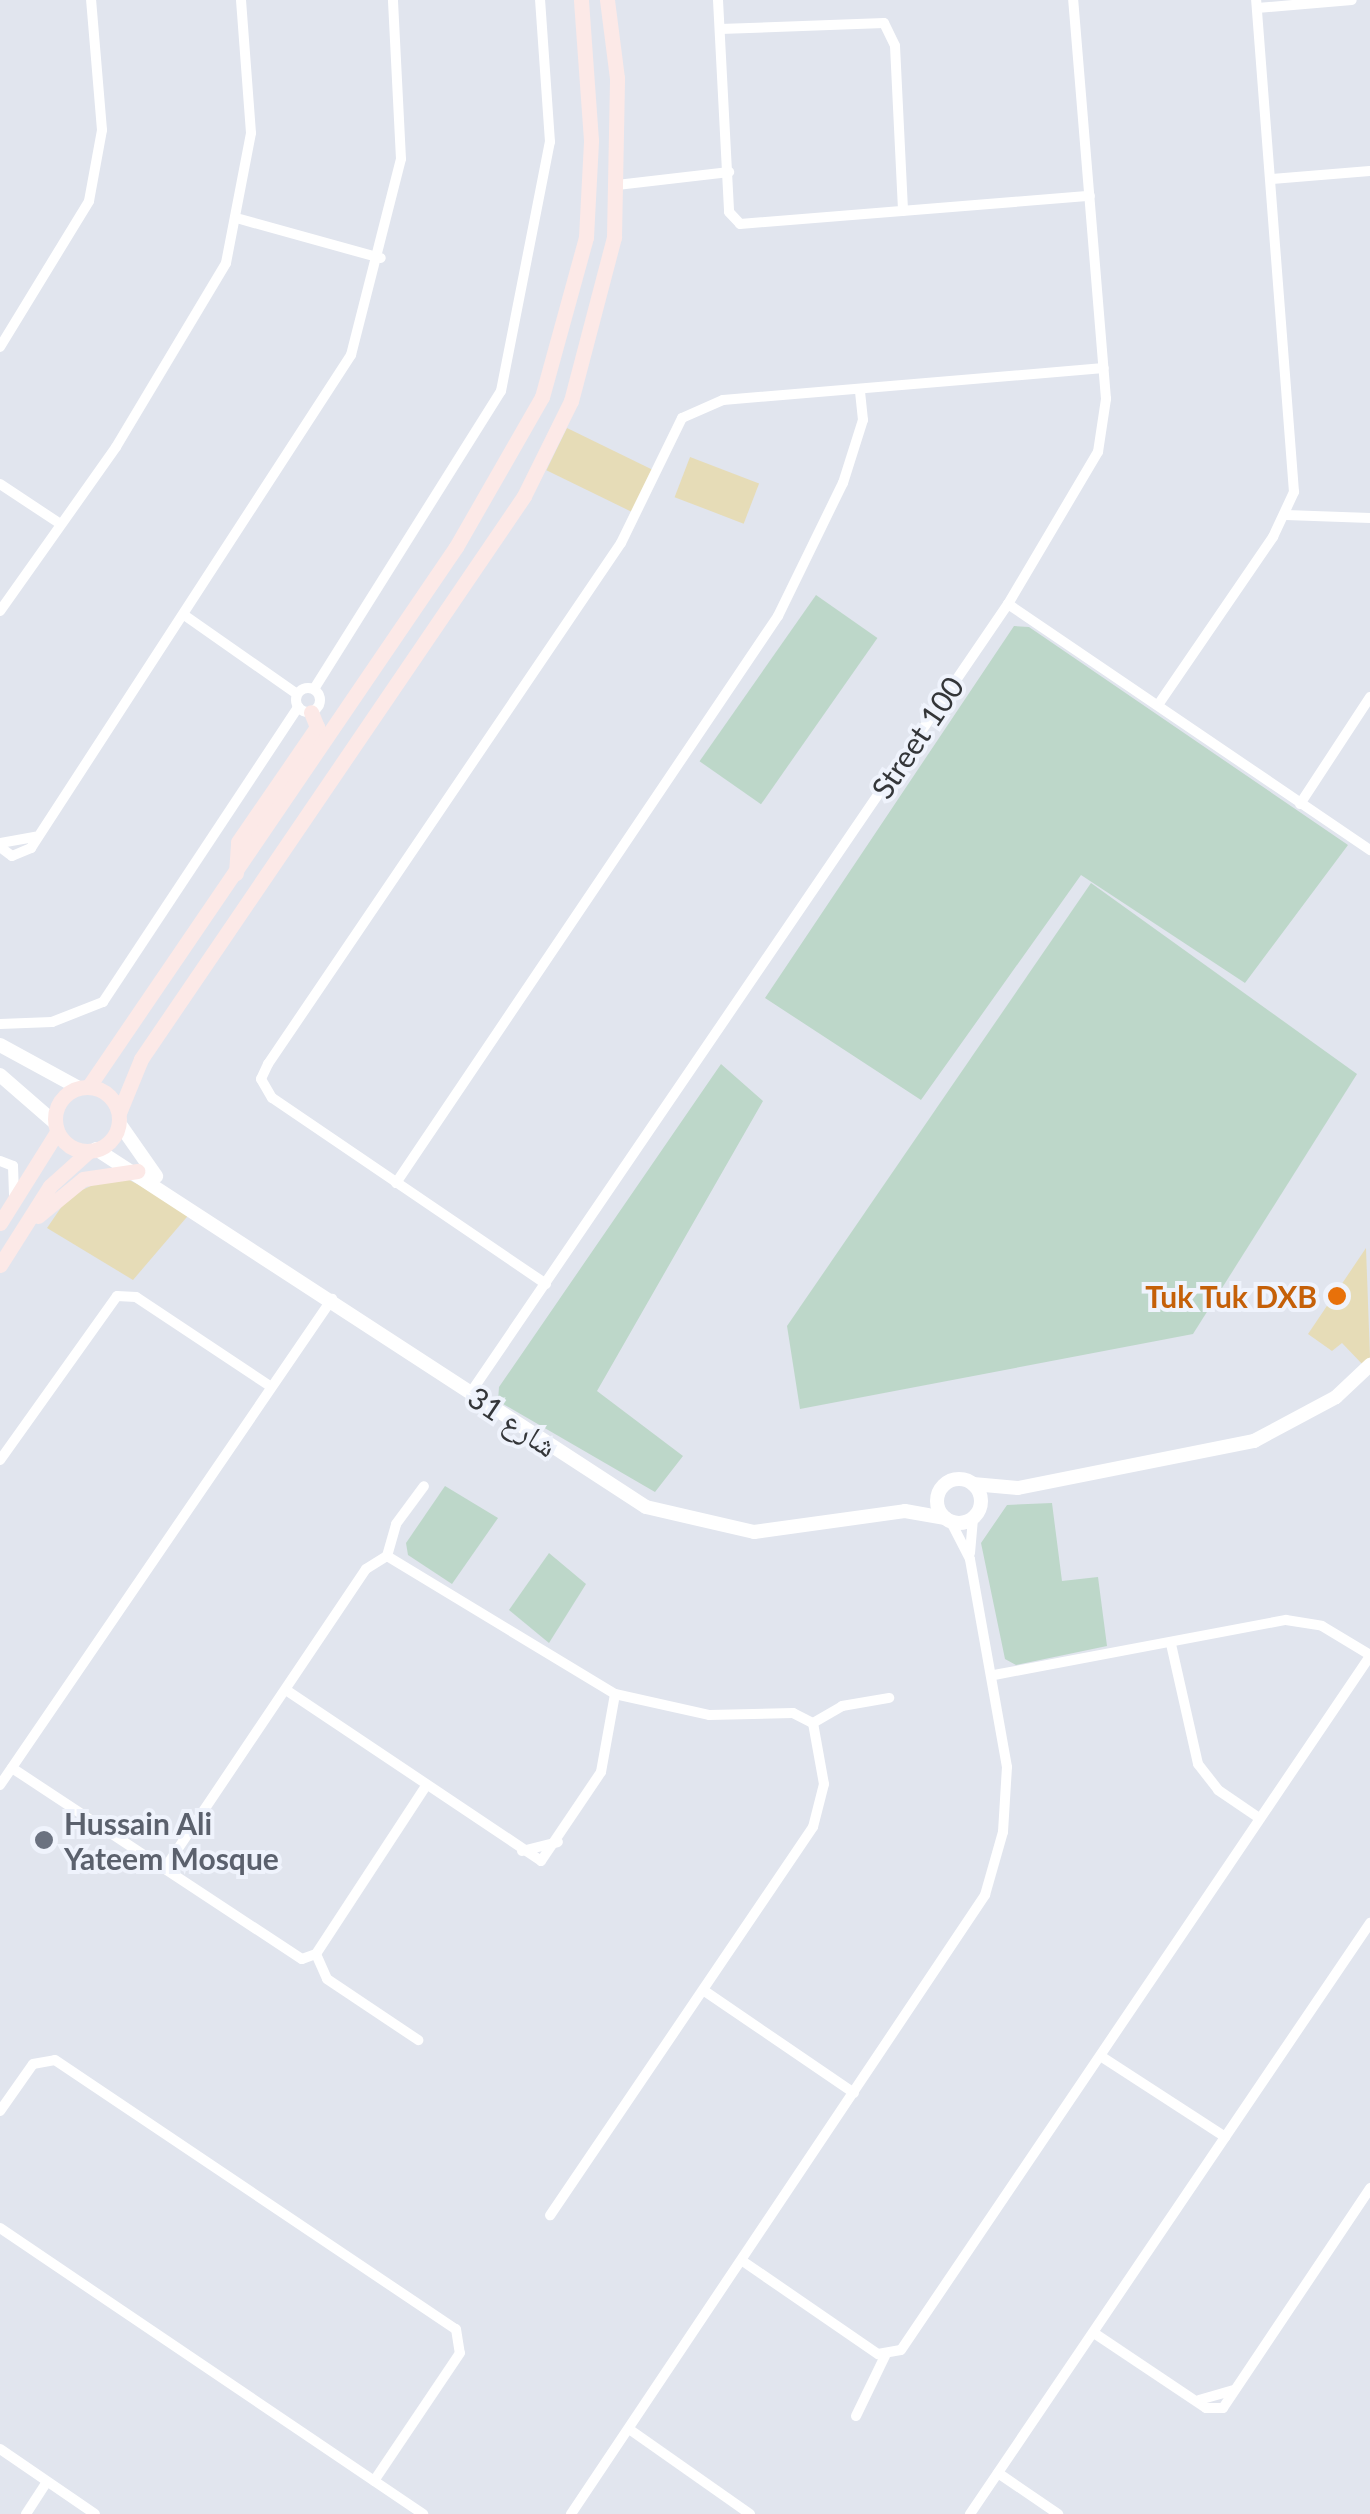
<!DOCTYPE html>
<meta charset="utf-8">
<style>
body{margin:0}
#map{position:relative;width:1370px;height:2514px;overflow:hidden;background:#e1e5ee;font-family:Lato,"Noto Naskh Arabic",sans-serif}
div>[style]{position:absolute}
.green>*{inset:0;background:#bdd7c9;transform-origin:0 0}
.sand>*{inset:0;background:#e6dcb7;transform-origin:0 0}
.minor>*{height:10px;margin:-5px;padding:0 5px;transform-origin:5px;border-radius:5px;background:#fff}
.minor>.ring{margin:-5px;padding:0;box-sizing:content-box;background:none;border:10px solid #fff;border-radius:50%}
.tertiary>*{height:14px;margin:-7px;padding:0 7px;transform-origin:7px;border-radius:7px;background:#fff}
.tertiary>.ring{margin:-7px;padding:0;box-sizing:content-box;background:none;border:14px solid #fff;border-radius:50%}
.secondary>*{height:15px;margin:-7.5px;padding:0 7.5px;transform-origin:7.5px;border-radius:7.5px;background:#fce9e7}
.secondary>.ring{margin:-7.5px;padding:0;box-sizing:content-box;background:none;border:15px solid #fce9e7;border-radius:50%}
.dots>*{width:28px;height:28px;translate:-50% -50%;box-sizing:border-box;border:5px solid #eff3fc;border-radius:50%}
span{translate:-50% -50%;white-space:nowrap;text-align:center;line-height:1.15;-webkit-text-stroke:8px #eff3fc;paint-order:stroke}
.street-label{font-size:30px;color:#343639}
.food-label{font-size:30px;color:#c56008;font-weight:700}
.right{translate:-100% -50%;text-align:right}
.worship-label{font-size:30px;color:#5b616d;font-weight:700}
.left{translate:0 -50%;text-align:left}
</style>
<div id="map">
<div class="green">
<div style="left:816px;top:595px;width:75px;height:203px;rotate:35deg"></div>
<div style="clip-path:polygon(1014px 626px,1029px 627px,1348px 845px,1245px 983px,1081px 875px,921px 1100px,765px 998px)"></div>
<div style="clip-path:polygon(1091px 883px,1357px 1074px,1193px 1334px,800px 1409px,787px 1326px)"></div>
<div style="clip-path:polygon(721px 1064px,763px 1101px,597px 1391px,683px 1456px,655px 1492px,498px 1401px,499px 1387px)"></div>
<div style="clip-path:polygon(445px 1486px,498px 1518px,452px 1584px,408px 1555px,406px 1543px)"></div>
<div style="clip-path:polygon(1052px 1503px,1062px 1581px,1098px 1577px,1107px 1646px,1016px 1665px,1005px 1659px,981px 1543px,1007px 1505px)"></div>
<div style="clip-path:polygon(549px 1553px,586px 1584px,549px 1643px,509px 1610px)"></div>
</div>
<div class="sand">
<div style="left:567px;top:428px;width:98px;height:47px;rotate:26deg"></div>
<div style="left:690px;top:457px;width:74px;height:43px;rotate:21deg"></div>
<div style="clip-path:polygon(117px 1174px,192px 1211px,133px 1280px,47px 1228px,69px 1196px)"></div>
<div style="clip-path:polygon(1366px 1248px,1370px 1357px,1364px 1366px,1342px 1343px,1332px 1351px,1308px 1334px)"></div>
</div>
<div class="minor">
<div style="left:718px;top:0;width:212px;rotate:87deg"></div>
<div style="left:729px;top:212px;width:16px;rotate:47deg"></div>
<div style="left:740px;top:224px;width:351px;rotate:-4.6deg"></div>
<div style="left:1257px;top:8px;width:95px;rotate:-4.8deg"></div>
<div style="left:720px;top:29px;width:164px;rotate:-2.1deg"></div>
<div style="left:884px;top:23px;width:25px;rotate:64deg"></div>
<div style="left:895px;top:46px;width:165px;rotate:87.2deg"></div>
<div style="left:1272px;top:179px;width:98px;rotate:-4.7deg"></div>
<div style="left:617px;top:185px;width:113px;rotate:-6.6deg"></div>
<div style="left:240px;top:219px;width:146px;rotate:15.5deg"></div>
<div style="left:0;top:347px;width:171px;rotate:-58.6deg"></div>
<div style="left:89px;top:201px;width:72px;rotate:-79.6deg"></div>
<div style="left:102px;top:130px;width:130px;rotate:-94.8deg"></div>
<div style="left:0;top:484px;width:71px;rotate:33.5deg"></div>
<div style="left:1286px;top:515px;width:84px;rotate:2deg"></div>
<div style="left:1008px;top:604px;width:438px;rotate:34.2deg"></div>
<div style="left:0;top:611px;width:201px;rotate:-54.7deg"></div>
<div style="left:116px;top:447px;width:214px;rotate:-59.1deg"></div>
<div style="left:226px;top:263px;width:132px;rotate:-79.1deg"></div>
<div style="left:251px;top:133px;width:133px;rotate:-94.3deg"></div>
<div style="left:187px;top:617px;width:134px;rotate:35deg"></div>
<div class="ring" style="left:296px;top:688px;width:14px;height:14px"></div>
<div style="left:314px;top:689px;width:352px;rotate:-57.9deg"></div>
<div style="left:501px;top:391px;width:254px;rotate:-78.9deg"></div>
<div style="left:550px;top:142px;width:142px;rotate:-94deg"></div>
<div style="left:1158px;top:705px;width:204px;rotate:-55.6deg"></div>
<div style="left:1273px;top:537px;width:50px;rotate:-65deg"></div>
<div style="left:1294px;top:492px;width:493px;rotate:-94.4deg"></div>
<div style="left:1300px;top:804px;width:128px;rotate:-56.8deg"></div>
<div style="left:0;top:843px;width:36px;rotate:-10deg"></div>
<div style="left:0;top:847px;width:15px;rotate:37deg"></div>
<div style="left:12px;top:856px;width:21px;rotate:-23deg"></div>
<div style="left:31px;top:848px;width:588px;rotate:-57.01deg"></div>
<div style="left:351px;top:355px;width:202px;rotate:-75.7deg"></div>
<div style="left:401px;top:159px;width:159px;rotate:-92.9deg"></div>
<div style="left:0;top:1024px;width:52px;rotate:-2.2deg"></div>
<div style="left:52px;top:1022px;width:55px;rotate:-21.4deg"></div>
<div style="left:103px;top:1002px;width:354px;rotate:-56.5deg"></div>
<div style="left:0;top:1161px;width:14px;rotate:21deg"></div>
<div style="left:13px;top:1166px;width:34px;rotate:88deg"></div>
<div style="left:396px;top:1183px;width:684px;rotate:-56.03deg"></div>
<div style="left:778px;top:616px;width:148px;rotate:-64deg"></div>
<div style="left:843px;top:483px;width:66px;rotate:-72.4deg"></div>
<div style="left:863px;top:420px;width:30px;rotate:-96deg"></div>
<div style="left:546px;top:1284px;width:331px;rotate:-145.8deg"></div>
<div style="left:272px;top:1098px;width:22px;rotate:-120deg"></div>
<div style="left:261px;top:1079px;width:17px;rotate:-65deg"></div>
<div style="left:268px;top:1064px;width:629px;rotate:-55.88deg"></div>
<div style="left:621px;top:543px;width:139px;rotate:-64deg"></div>
<div style="left:682px;top:418px;width:45px;rotate:-23.7deg"></div>
<div style="left:723px;top:400px;width:382px;rotate:-4.8deg"></div>
<div style="left:471px;top:1392px;width:954px;rotate:-55.73deg"></div>
<div style="left:1008px;top:604px;width:177px;rotate:-59.4deg"></div>
<div style="left:1098px;top:452px;width:54px;rotate:-81.4deg"></div>
<div style="left:1106px;top:399px;width:400px;rotate:-94.7deg"></div>
<div style="left:0;top:1460px;width:201px;rotate:-54.5deg"></div>
<div style="left:117px;top:1296px;width:19px;rotate:3deg"></div>
<div style="left:136px;top:1297px;width:161px;rotate:33.6deg"></div>
<div style="left:970px;top:1553px;width:35px;rotate:-85deg"></div>
<div style="left:387px;top:1556px;width:33px;rotate:-74deg"></div>
<div style="left:396px;top:1524px;width:47px;rotate:-53.6deg"></div>
<div style="left:1171px;top:1644px;width:123px;rotate:77.3deg"></div>
<div style="left:1198px;top:1764px;width:33px;rotate:52deg"></div>
<div style="left:1218px;top:1790px;width:50px;rotate:34.3deg"></div>
<div style="left:994px;top:1675px;width:297px;rotate:-10.7deg"></div>
<div style="left:1286px;top:1620px;width:36px;rotate:9deg"></div>
<div style="left:1322px;top:1626px;width:56px;rotate:31.1deg"></div>
<div style="left:286px;top:1690px;width:307px;rotate:33.8deg"></div>
<div style="left:541px;top:1861px;width:107px;rotate:-56deg"></div>
<div style="left:601px;top:1772px;width:79px;rotate:-79.8deg"></div>
<div style="left:813px;top:1723px;width:34px;rotate:-30deg"></div>
<div style="left:842px;top:1706px;width:48px;rotate:-9.7deg"></div>
<div style="left:12px;top:1768px;width:347px;rotate:33.4deg"></div>
<div style="left:302px;top:1959px;width:15px;rotate:-20deg"></div>
<div style="left:316px;top:1954px;width:201px;rotate:-56.8deg"></div>
<div style="left:0;top:1785px;width:589px;rotate:-55.66deg"></div>
<div style="left:522px;top:1851px;width:37px;rotate:-14deg"></div>
<div style="left:165px;top:1868px;width:360px;rotate:-56.1deg"></div>
<div style="left:366px;top:1569px;width:25px;rotate:-32deg"></div>
<div style="left:387px;top:1556px;width:267px;rotate:31.2deg"></div>
<div style="left:615px;top:1694px;width:96px;rotate:12.6deg"></div>
<div style="left:709px;top:1715px;width:84px;rotate:-1.4deg"></div>
<div style="left:793px;top:1713px;width:22px;rotate:27deg"></div>
<div style="left:813px;top:1723px;width:62px;rotate:79.8deg"></div>
<div style="left:824px;top:1784px;width:44px;rotate:104.3deg"></div>
<div style="left:813px;top:1827px;width:469px;rotate:124.1deg"></div>
<div style="left:316px;top:1954px;width:27px;rotate:66deg"></div>
<div style="left:327px;top:1979px;width:110px;rotate:33.8deg"></div>
<div style="left:706px;top:1992px;width:179px;rotate:34.3deg"></div>
<div style="left:1102px;top:2057px;width:147px;rotate:33deg"></div>
<div style="left:0;top:2111px;width:57px;rotate:-54.9deg"></div>
<div style="left:33px;top:2064px;width:22px;rotate:-10deg"></div>
<div style="left:55px;top:2060px;width:483px;rotate:33.9deg"></div>
<div style="left:456px;top:2329px;width:24px;rotate:81deg"></div>
<div style="left:460px;top:2353px;width:154px;rotate:123.9deg"></div>
<div style="left:0;top:2228px;width:511px;rotate:34.06deg"></div>
<div style="left:744px;top:2262px;width:163px;rotate:34.5deg"></div>
<div style="left:878px;top:2354px;width:23px;rotate:-10deg"></div>
<div style="left:901px;top:2350px;width:838px;rotate:-55.95deg"></div>
<div style="left:1094px;top:2333px;width:135px;rotate:33.8deg"></div>
<div style="left:1206px;top:2408px;width:17px"></div>
<div style="left:1223px;top:2408px;width:265px;rotate:-56.2deg"></div>
<div style="left:1199px;top:2400px;width:35px;rotate:-16deg"></div>
<div style="left:856px;top:2416px;width:67px;rotate:-64.2deg"></div>
<div style="left:629px;top:2429px;width:148px;rotate:35.1deg"></div>
<div style="left:0;top:2449px;width:115px;rotate:34.4deg"></div>
<div style="left:998px;top:2473px;width:73px;rotate:34.3deg"></div>
<div style="left:26px;top:2514px;width:38px;rotate:-57deg"></div>
<div style="left:571px;top:2514px;width:745px;rotate:-56.22deg"></div>
<div style="left:985px;top:1895px;width:66px;rotate:-74.1deg"></div>
<div style="left:1003px;top:1832px;width:65px;rotate:-86.5deg"></div>
<div style="left:1007px;top:1767px;width:211px;rotate:-100.1deg"></div>
<div style="left:970px;top:1559px;width:42px;rotate:-117.2deg"></div>
<div style="left:970px;top:2514px;width:714px;rotate:-55.91deg"></div>
</div>
<div class="tertiary">
<div style="left:0;top:1045px;width:88px;rotate:28.6deg"></div>
<div style="left:0;top:1075px;width:72px;rotate:41deg"></div>
<div style="left:119px;top:1123px;width:65px;rotate:55.1deg"></div>
<div style="left:96px;top:1149px;width:656px;rotate:33.06deg"></div>
<div style="left:646px;top:1507px;width:111px;rotate:13deg"></div>
<div style="left:754px;top:1532px;width:152px;rotate:-7.9deg"></div>
<div style="left:905px;top:1511px;width:41px;rotate:9.9deg"></div>
<div class="ring" style="left:937px;top:1479px;width:30px;height:30px"></div>
<div style="left:973px;top:1484px;width:45px;rotate:5.1deg"></div>
<div style="left:1018px;top:1488px;width:241px;rotate:-11.3deg"></div>
<div style="left:1254px;top:1441px;width:93px;rotate:-28.2deg"></div>
<div style="left:1336px;top:1397px;width:47px;rotate:-43.3deg"></div>
</div>
<div class="secondary">
<div style="left:236px;top:873px;width:31px;rotate:-86deg"></div>
<div style="left:238px;top:842px;width:140px;rotate:-55.5deg"></div>
<div style="left:317px;top:727px;width:16px;rotate:-112deg"></div>
<div style="left:89px;top:1086px;width:652px;rotate:-55.75deg"></div>
<div style="left:456px;top:547px;width:173px;rotate:-60.2deg"></div>
<div style="left:542px;top:397px;width:166px;rotate:-74.6deg"></div>
<div style="left:586px;top:237px;width:97px;rotate:-87deg"></div>
<div style="left:591px;top:140px;width:140px;rotate:-94.1deg"></div>
<div class="ring" style="left:55px;top:1087px;width:49px;height:49px"></div>
<div style="left:119px;top:1113px;width:58px;rotate:-67.8deg"></div>
<div style="left:141px;top:1059px;width:681px;rotate:-55.77deg"></div>
<div style="left:524px;top:496px;width:106px;rotate:-63.7deg"></div>
<div style="left:571px;top:401px;width:170px;rotate:-75.3deg"></div>
<div style="left:614px;top:237px;width:159px;rotate:-88.9deg"></div>
<div style="left:617px;top:78px;width:79px;rotate:-97.3deg"></div>
<div style="left:38px;top:1216px;width:58px;rotate:-39.4deg"></div>
<div style="left:83px;top:1179px;width:55px;rotate:-8.4deg"></div>
<div style="left:0;top:1223px;width:107px;rotate:-57.9deg"></div>
<div style="left:0;top:1265px;width:93px;rotate:-57.7deg"></div>
<div style="left:50px;top:1186px;width:52px;rotate:-41.9deg"></div>
</div>
<div class="dots">
<div style="left:1337px;top:1296px;background:#e8710a"></div>
<div style="left:44px;top:1840px;background:#6b7280"></div>
</div>
<div class="street-label">
<span style="left:917px;top:737px;rotate:-56deg">Street 100</span>
<span style="left:513px;top:1421px;rotate:34deg">شارع 31</span>
</div>
<div class="food-label">
<span class="right" style="left:1317px;top:1296px">Tuk Tuk DXB</span>
</div>
<div class="worship-label">
<span class="left" style="left:64px;top:1840px">Hussain Ali<br>Yateem Mosque</span>
</div>
</div>
